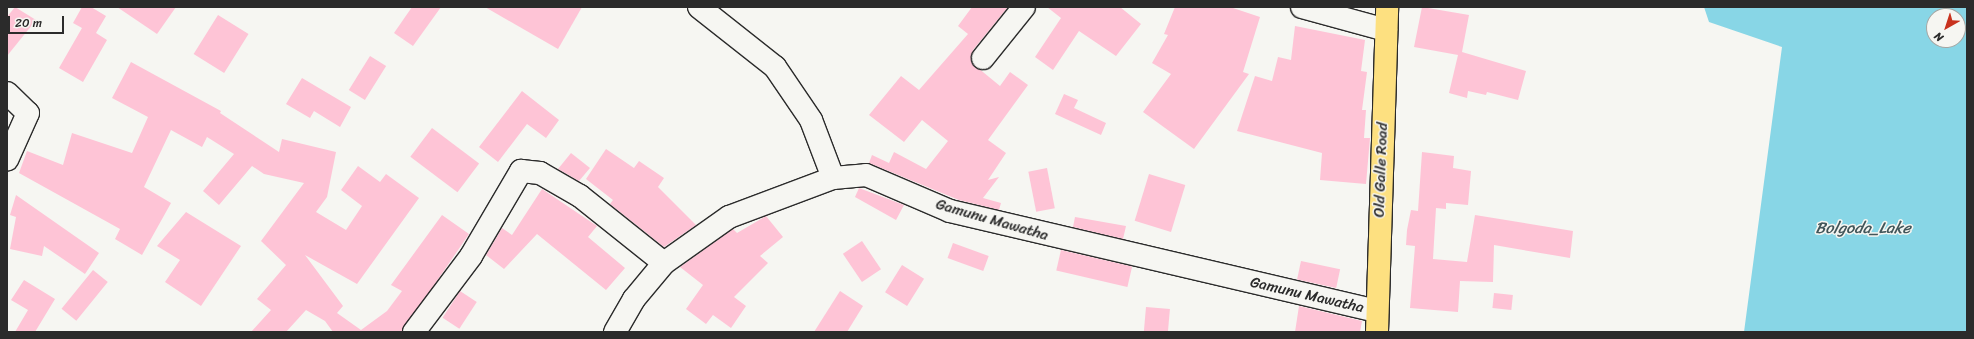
<!DOCTYPE html>
<style>
body{margin:0}
#map{position:relative;width:1974px;height:339px;overflow:hidden;background:#f6f6f2;font-family:Sriracha,sans-serif}
div>[style]{position:absolute}
.water>*{inset:0;background:#88d6e6}
.building>*{inset:0;background:#fec4d6;transform-origin:0 0}
.roads{filter:drop-shadow(1px 0 #2b2b2b) drop-shadow(-1px 0 #2b2b2b) drop-shadow(0 1px #2b2b2b) drop-shadow(0 -1px #2b2b2b)}
.minor>*{height:22px;margin:-11px;padding:0 11px;transform-origin:11px;border-radius:11px;background:#f6f6f2}
.highway>*{height:22px;margin:-11px;padding:0 11px;transform-origin:11px;border-radius:11px;background:#fde080}
span{translate:-50% -50%;white-space:nowrap;text-align:center;line-height:1.15;-webkit-text-stroke:3px #f6f6f2;paint-order:stroke}
.street-label{font-size:15px;color:#2b2b2b}
.water-label{font-size:16px;color:#42565a;font-style:italic}
.frame{position:absolute;inset:0;border:8px solid #2b2b2b;pointer-events:none}
.north{position:absolute;left:1926px;top:8px;width:40px;height:40px;box-sizing:border-box;background:#f6f6f2;border:1px solid #a5a5a2;border-radius:50%;rotate:219deg;font-size:11px;font-weight:700;line-height:16px;text-align:center;color:#2b2b2b}
.north::after{content:'';display:block;margin:auto;width:14px;height:18px;background:#c8321e;clip-path:polygon(50% 0,100% 100%,50% 72%,0 100%)}
.scale{position:absolute;left:8px;top:16px;width:56px;height:18px;box-sizing:border-box;border:2px solid #2b2b2b;border-top:0;padding-left:5px;font-size:12px;line-height:14px;white-space:nowrap;color:#2b2b2b;-webkit-text-stroke:3px #f6f6f2;paint-order:stroke}
</style>
<div id="map">
<div class="water">
<div style="clip-path:polygon(evenodd,1704px 7px,1967px 7px,1967px 332px,1744px 332px,1782px 47px,1709px 22px,1704px 7px,1934px 16px,1958px 16px,1958px 40px,1934px 40px,1934px 16px)"></div>
</div>
<div class="building">
<div style="clip-path:polygon(15px 7px,36px 20px,7px 56px,7px 17px)"></div>
<div style="clip-path:polygon(82px 7px,91px 7px,106px 16px,96px 33px,107px 40px,83px 82px,59px 68px,82px 28px,73px 23px)"></div>
<div style="clip-path:polygon(117px 7px,176px 7px,157px 34px)"></div>
<div style="clip-path:polygon(412px 7px,441px 7px,413px 46px,394px 33px)"></div>
<div style="clip-path:polygon(485px 7px,582px 7px,558px 49px)"></div>
<div style="clip-path:polygon(972px 7px,1008px 7px,973px 50px,972px 63px,1000px 86px,1010px 72px,1028px 85px,988px 140px,1006px 153px,988px 180px,999px 177px,983px 198px,1001px 203px,999px 210px,959px 200px,869px 163px,872px 155px,889px 163px,894px 152px,926px 169px,948px 141px,922px 120px,904px 142px,869px 115px,901px 76px,919px 90px,968px 34px,958px 26px)"></div>
<div style="clip-path:polygon(1047px 7px,1120px 7px,1141px 24px,1116px 56px,1079px 31px,1053px 70px,1035px 57px,1061px 18px)"></div>
<div style="clip-path:polygon(1175px 7px,1230px 7px,1260px 17px,1243px 72px,1249px 74px,1194px 149px,1143px 112px,1171px 74px,1152px 63px,1168px 35px,1164px 34px)"></div>
<div style="clip-path:polygon(1422px 7px,1469px 15px,1462px 52px,1526px 71px,1518px 100px,1487px 92px,1486px 95px,1468px 91px,1467px 98px,1449px 93px,1458px 55px,1414px 47px)"></div>
<div style="left:218px;top:15px;width:36px;height:46px;rotate:32deg"></div>
<div style="clip-path:polygon(1295px 26px,1365px 40px,1361px 71px,1367px 72px,1362px 110px,1366px 110px,1364px 138px,1370px 138px,1366px 184px,1320px 180px,1322px 153px,1237px 131px,1255px 76px,1272px 81px,1278px 57px,1291px 60px)"></div>
<div style="left:370px;top:56px;width:19px;height:40px;rotate:32deg"></div>
<div style="clip-path:polygon(131px 62px,221px 111px,220px 113px,279px 152px,282px 139px,336px 152px,327px 197px,316px 212px,346px 230px,362px 206px,341px 190px,358px 166px,380px 182px,386px 174px,419px 198px,357px 284px,305px 255px,343px 306px,337px 313px,361px 330px,387px 311px,402px 291px,391px 285px,442px 215px,469px 234px,402px 332px,333px 332px,325px 321px,306px 310px,286px 332px,251px 332px,271px 310px,257px 299px,286px 265px,261px 241px,304px 183px,264px 174px,252px 166px,219px 205px,203px 191px,234px 154px,207px 137px,202px 147px,171px 130px,144px 187px,171px 203px,142px 255px,115px 239px,120px 229px,19px 173px,27px 151px,63px 165px,72px 133px,132px 153px,148px 117px,112px 98px)"></div>
<div style="clip-path:polygon(302px 78px,351px 107px,340px 127px,314px 111px,310px 118px,286px 104px)"></div>
<div style="clip-path:polygon(522px 91px,559px 120px,546px 138px,527px 124px,498px 162px,479px 147px)"></div>
<div style="clip-path:polygon(1064px 94px,1078px 100px,1074px 108px,1106px 123px,1101px 135px,1055px 114px)"></div>
<div style="left:432px;top:128px;width:59px;height:36px;rotate:37deg"></div>
<div style="clip-path:polygon(606px 149px,634px 168px,639px 161px,664px 178px,658px 187px,696px 225px,664px 247px,610px 204px,613px 200px,586px 179px)"></div>
<div style="clip-path:polygon(1422px 152px,1454px 156px,1453px 168px,1471px 171px,1468px 205px,1446px 203px,1446px 209px,1436px 208px,1433px 259px,1467px 262px,1475px 215px,1573px 231px,1570px 258px,1494px 245px,1493px 282px,1460px 281px,1458px 312px,1410px 308px,1415px 246px,1406px 245px,1407px 230px,1411px 210px,1418px 211px)"></div>
<div style="clip-path:polygon(571px 153px,590px 168px,579px 181px,558px 169px)"></div>
<div style="left:1047px;top:168px;width:41px;height:19px;rotate:79deg"></div>
<div style="left:1149px;top:174px;width:38px;height:49px;rotate:17deg"></div>
<div style="clip-path:polygon(859px 188px,904px 205px,896px 220px,855px 197px)"></div>
<div style="clip-path:polygon(542px 189px,597px 226px,588px 237px,625px 268px,606px 290px,537px 234px,504px 269px,486px 255px,502px 228px,512px 235px)"></div>
<div style="clip-path:polygon(16px 195px,99px 253px,85px 274px,44px 246px,42px 256px,10px 249px,16px 217px,10px 215px)"></div>
<div style="clip-path:polygon(186px 212px,241px 246px,201px 306px,165px 282px,180px 260px,157px 246px)"></div>
<div style="clip-path:polygon(766px 216px,783px 237px,760px 256px,768px 263px,734px 297px,746px 306px,731px 328px,713px 315px,706px 324px,686px 309px,703px 285px,680px 267px,733px 229px,737px 233px)"></div>
<div style="clip-path:polygon(1075px 217px,1126px 226px,1123px 239px,1073px 227px)"></div>
<div style="left:862px;top:241px;width:34px;height:23px;rotate:56deg"></div>
<div style="left:953px;top:243px;width:38px;height:16px;rotate:20deg"></div>
<div style="left:1061px;top:250px;width:73px;height:21px;rotate:13deg"></div>
<div style="left:1301px;top:261px;width:40px;height:19px;rotate:12deg"></div>
<div style="left:902px;top:265px;width:26px;height:32px;rotate:32deg"></div>
<div style="left:93px;top:270px;width:19px;height:50px;rotate:39deg"></div>
<div style="clip-path:polygon(24px 280px,55px 299px,35px 332px,15px 332px,28px 310px,11px 300px)"></div>
<div style="left:460px;top:291px;width:20px;height:32px;rotate:33deg"></div>
<div style="clip-path:polygon(840px 291px,863px 306px,847px 332px,814px 332px)"></div>
<div style="left:1494px;top:293px;width:19px;height:15px;rotate:6deg"></div>
<div style="clip-path:polygon(1299px 306px,1362px 321px,1360px 332px,1295px 332px)"></div>
<div style="left:1146px;top:307px;width:24px;height:25px;rotate:5deg"></div>
</div>
<div class="roads">
<div class="minor">
<div style="left:699px;top:7px;width:97px;rotate:38.3deg"></div>
<div style="left:775px;top:67px;width:64px;rotate:55.8deg"></div>
<div style="left:811px;top:120px;width:62px;rotate:69.2deg"></div>
<div style="left:1302px;top:7px;width:87px;rotate:15.3deg"></div>
<div style="left:983px;top:58px;width:65px;rotate:-51.2deg"></div>
<div style="left:7px;top:93px;width:29px;rotate:44deg"></div>
<div style="left:28px;top:113px;width:51px;rotate:114.1deg"></div>
<div style="left:414px;top:332px;width:95px;rotate:-53.1deg"></div>
<div style="left:471px;top:256px;width:99px;rotate:-59.5deg"></div>
<div style="left:521px;top:171px;width:19px;rotate:6deg"></div>
<div style="left:540px;top:173px;width:46px;rotate:29.9deg"></div>
<div style="left:580px;top:196px;width:107px;rotate:38.6deg"></div>
<div style="left:615px;top:332px;width:38px;rotate:-60deg"></div>
<div style="left:634px;top:299px;width:47px;rotate:-50.2deg"></div>
<div style="left:664px;top:263px;width:80px;rotate:-35.3deg"></div>
<div style="left:729px;top:217px;width:111px;rotate:-20.6deg"></div>
<div style="left:833px;top:178px;width:33px;rotate:-5deg"></div>
<div style="left:866px;top:175px;width:91px;rotate:23.2deg"></div>
<div style="left:950px;top:211px;width:437px;rotate:13.2deg"></div>
</div>
<div class="highway">
<div style="left:1377px;top:332px;width:325px;rotate:-88.2deg"></div>
</div>
</div>
<div class="street-label">
<span style="left:1381px;top:170px;rotate:-88deg">Old Galle Road</span>
<span style="left:992px;top:220px;rotate:16deg">Gamunu Mawatha</span>
<span style="left:1307px;top:295px;rotate:13deg">Gamunu Mawatha</span>
</div>
<div class="water-label">
<span style="left:1863px;top:228px">Bolgoda_Lake</span>
</div>
<div class="frame"></div>
<div class="north">N</div>
<div class="scale">20 m</div>
</div>
